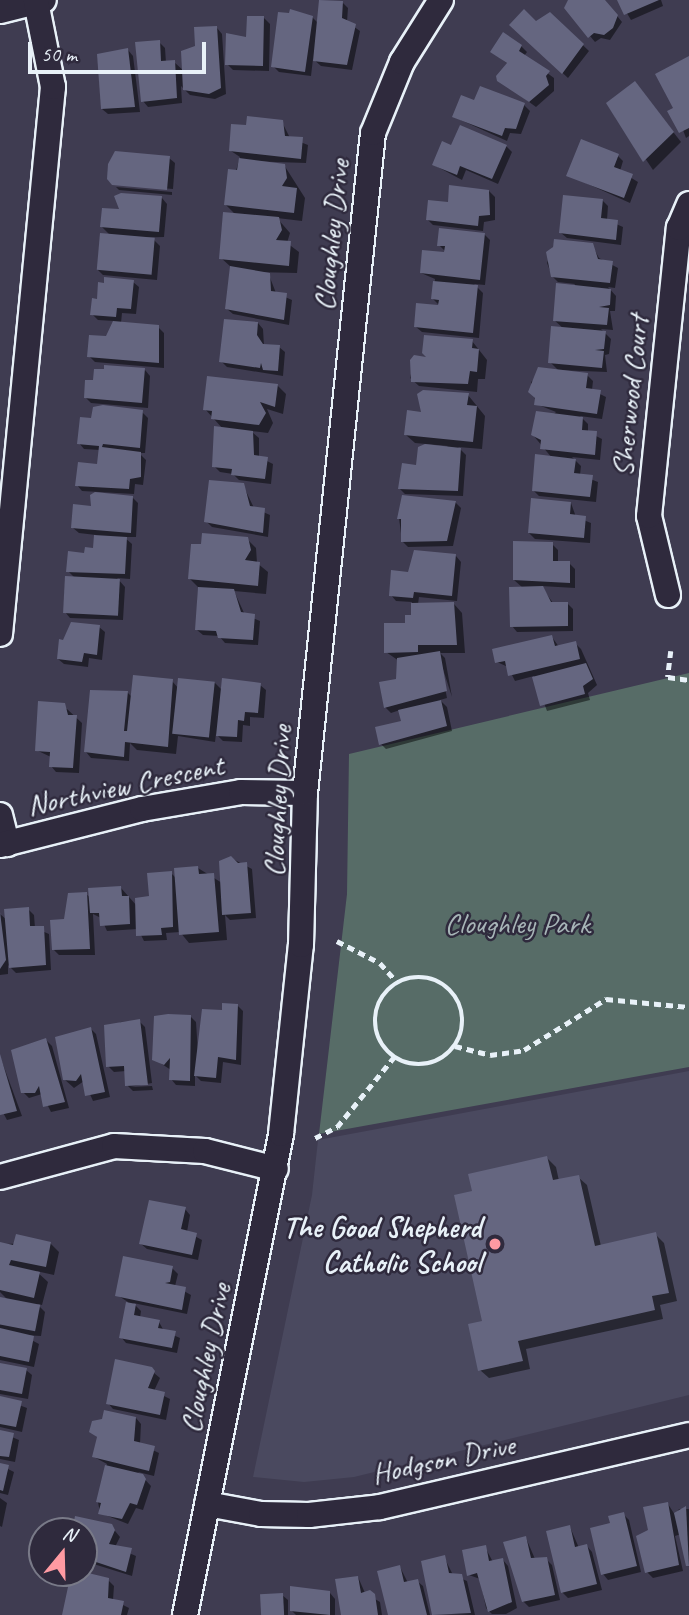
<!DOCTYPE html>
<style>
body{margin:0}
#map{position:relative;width:689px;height:1615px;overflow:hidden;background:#3f3c51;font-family:Caveat,sans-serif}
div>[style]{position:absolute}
.built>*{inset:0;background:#4a495f}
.green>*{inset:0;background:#576c67}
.shadow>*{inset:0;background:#0007}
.building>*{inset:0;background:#656680;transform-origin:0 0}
.path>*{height:4.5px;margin-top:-2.25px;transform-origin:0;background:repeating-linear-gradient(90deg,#e8f1f8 0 7px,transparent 0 12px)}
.path>.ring{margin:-2.25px;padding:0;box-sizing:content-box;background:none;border:4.5px solid #e8f1f8;border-radius:50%}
.roads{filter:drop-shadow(2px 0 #e8f1f8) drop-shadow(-2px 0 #e8f1f8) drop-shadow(0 2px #e8f1f8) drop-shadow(0 -2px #e8f1f8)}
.minor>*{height:24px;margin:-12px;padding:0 12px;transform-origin:12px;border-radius:12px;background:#2f2a3d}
.dots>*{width:19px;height:19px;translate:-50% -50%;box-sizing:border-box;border:4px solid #2f2a3d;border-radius:50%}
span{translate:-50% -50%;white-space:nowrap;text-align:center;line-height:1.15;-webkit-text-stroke:5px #2f2a3d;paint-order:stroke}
.street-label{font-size:30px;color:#e8f1f8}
.park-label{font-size:30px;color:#a7b5b7}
.poi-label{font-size:30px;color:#e8f1f8;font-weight:700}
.right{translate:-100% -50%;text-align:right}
.north{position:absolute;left:28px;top:1517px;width:70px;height:70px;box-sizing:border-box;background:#2f2a3d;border:2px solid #797a88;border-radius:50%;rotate:19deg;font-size:19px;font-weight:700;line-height:28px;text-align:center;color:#e8f1f8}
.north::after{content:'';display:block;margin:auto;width:24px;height:32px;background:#ff9aa2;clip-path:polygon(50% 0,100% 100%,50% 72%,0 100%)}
.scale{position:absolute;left:28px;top:42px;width:178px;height:32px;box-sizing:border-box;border:4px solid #e8f1f8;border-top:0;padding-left:9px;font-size:21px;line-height:24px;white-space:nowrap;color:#e8f1f8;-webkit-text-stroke:5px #2f2a3d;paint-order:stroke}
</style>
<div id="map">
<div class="built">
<div style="clip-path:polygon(689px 1071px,689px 1395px,354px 1477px,304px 1482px,253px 1477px,312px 1195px,318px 1140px)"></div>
</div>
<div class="green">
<div style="clip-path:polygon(689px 673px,689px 1067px,319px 1134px,347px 894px,349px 754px)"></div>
</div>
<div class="shadow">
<div style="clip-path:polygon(576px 0,604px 0,622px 22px,610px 40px,601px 38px,595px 42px,590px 36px)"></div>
<div style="clip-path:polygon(619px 0,661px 0,663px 6px,631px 20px)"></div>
<div style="clip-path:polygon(343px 3px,348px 8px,347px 22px,360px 31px,352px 70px,321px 66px,313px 59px,311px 76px,279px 72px,273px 66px,312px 17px,319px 24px)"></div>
<div style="clip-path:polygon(550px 14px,589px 51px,568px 78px,511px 25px,536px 23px)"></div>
<div style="clip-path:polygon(264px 18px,270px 24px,269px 71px,233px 70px,227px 64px)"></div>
<div style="clip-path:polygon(217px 28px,222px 34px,226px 94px,215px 99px,190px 95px,181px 86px,182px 103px,148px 107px,143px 101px,159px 42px,165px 48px,166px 63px,174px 62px,184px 71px,197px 47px)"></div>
<div style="clip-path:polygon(521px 46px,527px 52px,524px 56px,554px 78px,554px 91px,536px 107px,499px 80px,508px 64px,492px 52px)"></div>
<div style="clip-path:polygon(128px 50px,133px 56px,140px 112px,108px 114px,102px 109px)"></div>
<div style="clip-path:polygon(689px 58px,689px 136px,686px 138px,675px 109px)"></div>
<div style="clip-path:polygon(635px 83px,681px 142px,653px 170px,608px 103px)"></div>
<div style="clip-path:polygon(475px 102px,524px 105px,530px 111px,521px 134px,510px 133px,507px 141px,454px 117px)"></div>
<div style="clip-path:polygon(282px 122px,290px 138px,308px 145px,306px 163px,249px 161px,284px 165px,305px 198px,302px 221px,277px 218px,290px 233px,287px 243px,299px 252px,297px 273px,252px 272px,269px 275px,276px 293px,292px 300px,289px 325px,233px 314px,227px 309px,231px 267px,221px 258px,236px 215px,226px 205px,240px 157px,231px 151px,248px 127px)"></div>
<div style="clip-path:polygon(506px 146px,512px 152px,498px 184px,466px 170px,462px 180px,434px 165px,452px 148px)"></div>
<div style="clip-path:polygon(618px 156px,623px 161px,620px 171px,638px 182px,630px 203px,568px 175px)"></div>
<div style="clip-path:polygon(169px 158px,175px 163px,173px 189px,113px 184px)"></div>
<div style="clip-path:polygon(116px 187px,172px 192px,172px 195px,119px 190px)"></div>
<div style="clip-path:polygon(489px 191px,495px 197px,495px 220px,484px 222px,483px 231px,433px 225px,427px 219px,449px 204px)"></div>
<div style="clip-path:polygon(162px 198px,167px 204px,164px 237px,129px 238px,154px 240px,160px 246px,157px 280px,103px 275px,97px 269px,111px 236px,102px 227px,121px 211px)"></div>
<div style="clip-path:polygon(602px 200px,608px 206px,607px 220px,623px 227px,621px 245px,567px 238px,561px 233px)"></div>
<div style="clip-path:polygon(484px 234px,490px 240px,485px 285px,474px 284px,483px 293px,479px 338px,422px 332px,416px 327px,441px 307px,433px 299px,435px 279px,421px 273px,448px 254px,439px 245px)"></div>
<div style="clip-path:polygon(555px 241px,592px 245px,599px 258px,618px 268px,615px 288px,608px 287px,616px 296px,615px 311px,610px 311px,613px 330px,601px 329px,611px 339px,609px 354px,605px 355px,607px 372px,558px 370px,550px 362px,564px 329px,554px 320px,575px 284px,558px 282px,552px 276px,547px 263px)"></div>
<div style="clip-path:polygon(133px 282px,139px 287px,136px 314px,122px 313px,121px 323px,158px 327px,164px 333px,164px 368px,95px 362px,89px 356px,108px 338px,114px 321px,98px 320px,92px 314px,105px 285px)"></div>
<div style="clip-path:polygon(258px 323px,263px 329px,264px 346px,279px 347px,285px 352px,283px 376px,227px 367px,221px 361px)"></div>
<div style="clip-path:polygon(472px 341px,487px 360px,485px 379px,478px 379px,477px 392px,419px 386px,410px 378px,415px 357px,431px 359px)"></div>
<div style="clip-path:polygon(145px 370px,150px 376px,148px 408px,91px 403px,86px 398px)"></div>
<div style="clip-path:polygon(587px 375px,593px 381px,592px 390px,606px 397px,602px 419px,580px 416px,588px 424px,588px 432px,602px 439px,600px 460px,572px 457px,581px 466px,580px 475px,598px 482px,596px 502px,539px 496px,533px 490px,552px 458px,533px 435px,556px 412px,536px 404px,531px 382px,539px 376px)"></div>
<div style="clip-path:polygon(277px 385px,286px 394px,283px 414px,267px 409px,273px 423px,268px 433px,251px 431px,259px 438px,259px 457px,273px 464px,271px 484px,239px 480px,233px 474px,220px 472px,214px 466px,223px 429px,205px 409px)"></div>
<div style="clip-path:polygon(468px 395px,485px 416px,482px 449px,458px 447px,466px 455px,463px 496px,405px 494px,399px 488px,417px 467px,448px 446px,415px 443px,406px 435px,423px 414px)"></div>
<div style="clip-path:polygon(142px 412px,148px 418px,145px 453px,139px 453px,146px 460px,143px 485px,135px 484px,134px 494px,82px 491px,77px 485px,98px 466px,100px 450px,84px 449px,79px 443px)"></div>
<div style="clip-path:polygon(243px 485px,254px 508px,270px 515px,268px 537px,212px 527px,206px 521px)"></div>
<div style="clip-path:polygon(133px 498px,138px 503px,136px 537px,124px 537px,132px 544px,130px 579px,117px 578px,125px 587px,123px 620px,70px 618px,65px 612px,75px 578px,68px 571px,95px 550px,96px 535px,79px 533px,73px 528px,93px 508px)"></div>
<div style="clip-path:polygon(455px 502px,461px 508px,453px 546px,408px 547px,402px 541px,399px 518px)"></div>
<div style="clip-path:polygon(571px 503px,576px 517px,591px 523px,590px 543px,535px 539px,529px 533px)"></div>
<div style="clip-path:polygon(247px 539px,256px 548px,257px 563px,268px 572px,266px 594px,234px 591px,245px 615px,260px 621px,258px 645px,225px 643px,219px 636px,203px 635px,197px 630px,198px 587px,190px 579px)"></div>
<div style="clip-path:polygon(552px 544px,558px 550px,558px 563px,569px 563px,575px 569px,575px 588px,541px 586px,553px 603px,567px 603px,573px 609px,573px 631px,517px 632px,512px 626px,523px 588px,514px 580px)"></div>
<div style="clip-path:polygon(456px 556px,461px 562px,457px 601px,419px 597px,418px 604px,454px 604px,462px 613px,465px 653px,440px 653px,445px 658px,452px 697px,439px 657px,447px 698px,440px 700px,447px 707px,452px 731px,386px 749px,381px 744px,403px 722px,400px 710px,391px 713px,385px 707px,398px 681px,399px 661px,386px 652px,413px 617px,412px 602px,396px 601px,391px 595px,409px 574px)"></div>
<div style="clip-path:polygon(99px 627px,105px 632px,102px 660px,89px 658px,88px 667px,64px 664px,58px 659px)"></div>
<div style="clip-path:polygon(552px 637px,559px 647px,575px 643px,581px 649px,597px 685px,588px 693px,590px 700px,547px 711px,534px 676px,515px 681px,508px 667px,497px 662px)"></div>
<div style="clip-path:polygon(172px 681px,179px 689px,215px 683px,223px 691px,260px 685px,266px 690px,264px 718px,250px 717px,250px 726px,243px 725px,242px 742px,223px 741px,216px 734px,215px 742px,178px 736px,176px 754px,137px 750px,130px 743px,129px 761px,91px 758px,86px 752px,127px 692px,133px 698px)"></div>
<div style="clip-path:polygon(40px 703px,67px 709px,82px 723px,79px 773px,56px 772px,51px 766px,51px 757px,36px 750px)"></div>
<div style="clip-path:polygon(231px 858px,252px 869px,256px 918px,230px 920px,225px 915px,227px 940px,189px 943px,180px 932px,166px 933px,167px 940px,144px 941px,138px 929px,107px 931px,101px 918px,93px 914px,95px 955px,59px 955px,54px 950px,65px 921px,86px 894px,91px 898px,121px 888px,137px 906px,151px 898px,171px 873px,176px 878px,198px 868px,222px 883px)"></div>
<div style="clip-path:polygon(28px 909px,34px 915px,35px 928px,49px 934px,51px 970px,16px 973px,8px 965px,8px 974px,0 975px,0 914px,7px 920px)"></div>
<div style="clip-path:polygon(237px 1005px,243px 1011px,241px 1065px,223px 1062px,221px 1083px,201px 1081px,195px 1075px,195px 1086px,176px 1085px,171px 1079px,171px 1070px,154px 1059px,191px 1017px,196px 1022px,198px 1053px,223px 1012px)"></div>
<div style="clip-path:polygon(139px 1021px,145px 1027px,152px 1083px,130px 1087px,152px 1086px,153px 1090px,133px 1091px,127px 1085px,126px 1071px,114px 1072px,108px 1066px,120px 1022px)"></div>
<div style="clip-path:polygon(91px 1029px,96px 1034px,110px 1097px,93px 1101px,84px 1081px,74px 1088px,64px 1079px)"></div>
<div style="clip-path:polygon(46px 1040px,52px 1046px,69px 1108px,51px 1112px,42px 1094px,29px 1098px,23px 1092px)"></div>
<div style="clip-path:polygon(1px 1059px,22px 1116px,7px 1120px,0 1107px)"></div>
<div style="clip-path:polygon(547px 1158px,556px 1167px,559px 1181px,578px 1177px,587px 1185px,601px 1246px,655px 1234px,664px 1243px,677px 1301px,660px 1305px,663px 1319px,526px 1349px,530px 1369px,489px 1378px,480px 1370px,485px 1322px,474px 1192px)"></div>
<div style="clip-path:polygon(185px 1209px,190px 1215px,187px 1232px,202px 1240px,198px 1260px,147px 1249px,141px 1244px)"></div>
<div style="clip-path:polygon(50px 1243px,59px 1252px,54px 1275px,36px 1271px,48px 1282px,42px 1305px,37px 1304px,45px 1312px,41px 1336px,22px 1335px,39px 1344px,34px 1367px,0 1360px,0 1299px,9px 1301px,0 1292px,0 1244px)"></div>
<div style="clip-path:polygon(172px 1268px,178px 1274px,175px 1286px,191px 1295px,187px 1314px,133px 1303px,141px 1311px,140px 1318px,159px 1322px,164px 1331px,180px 1338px,177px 1353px,126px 1343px,121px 1337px,128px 1302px,117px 1295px)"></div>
<div style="clip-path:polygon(0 1365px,26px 1370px,32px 1375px,28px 1399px,0 1394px)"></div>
<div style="clip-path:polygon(154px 1373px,160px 1378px,154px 1391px,170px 1399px,166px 1420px,113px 1409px,108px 1403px)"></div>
<div style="clip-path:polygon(0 1398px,27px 1408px,22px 1432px,0 1427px)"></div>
<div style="clip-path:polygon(136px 1418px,141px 1424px,140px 1444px,159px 1453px,154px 1476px,138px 1472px,151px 1486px,143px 1510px,136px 1508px,128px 1524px,100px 1513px,98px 1502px,107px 1464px,94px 1457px,98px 1438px,91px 1432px)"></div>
<div style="clip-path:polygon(0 1432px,19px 1440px,15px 1462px,0 1459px)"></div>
<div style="clip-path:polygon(0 1465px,14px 1472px,8px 1495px,0 1493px)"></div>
<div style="clip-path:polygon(0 1498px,7px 1503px,2px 1527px,0 1526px)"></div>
<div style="clip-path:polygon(668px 1504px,675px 1515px,679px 1509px,689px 1509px,689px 1567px,681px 1534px,675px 1536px,683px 1571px,653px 1578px,647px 1572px,650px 1531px)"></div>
<div style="clip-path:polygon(623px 1514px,629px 1520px,641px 1572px,608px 1580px,603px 1574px,612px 1525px)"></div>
<div style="clip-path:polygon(111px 1526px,120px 1537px,115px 1547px,136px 1556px,132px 1576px,84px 1561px,84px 1531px,74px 1531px)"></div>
<div style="clip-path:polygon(570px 1527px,579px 1548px,587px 1546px,592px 1552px,602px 1590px,568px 1598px,562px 1592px)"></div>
<div style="clip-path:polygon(526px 1538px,535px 1559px,546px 1559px,552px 1565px,560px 1600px,529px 1607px,523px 1601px,505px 1543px)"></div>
<div style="clip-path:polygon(485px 1547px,493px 1562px,503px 1560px,508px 1566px,517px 1608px,506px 1614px,492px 1614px,486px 1608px,480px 1579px,469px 1575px)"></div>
<div style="clip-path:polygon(444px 1557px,453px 1575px,467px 1581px,475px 1615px,434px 1614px)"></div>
<div style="clip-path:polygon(400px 1567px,408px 1583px,417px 1581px,423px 1586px,430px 1615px,390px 1615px)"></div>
<div style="clip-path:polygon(358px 1577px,365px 1593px,380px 1602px,382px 1615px,343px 1615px)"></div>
<div style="clip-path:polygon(108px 1580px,114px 1586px,113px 1600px,129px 1608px,127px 1615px,64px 1615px)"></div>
<div style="clip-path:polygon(330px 1593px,335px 1599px,335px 1615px,296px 1615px,292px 1611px)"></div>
<div style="clip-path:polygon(282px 1595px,288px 1600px,288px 1615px,262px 1615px)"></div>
</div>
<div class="building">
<div style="clip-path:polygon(319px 0,343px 1px,342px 18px,356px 24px,347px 65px,313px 61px)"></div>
<div style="clip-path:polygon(568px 0,605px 0,618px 15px,613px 28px,604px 35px,594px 33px,588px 38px,564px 8px)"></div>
<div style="clip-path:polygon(617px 0,659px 0,624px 15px)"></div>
<div style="clip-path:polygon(290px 9px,313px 16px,305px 72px,271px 67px,278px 12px,289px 13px)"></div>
<div style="clip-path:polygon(524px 9px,536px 21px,550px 12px,584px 44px,562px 74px,509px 25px)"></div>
<div style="clip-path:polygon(247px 16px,264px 16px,263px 66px,225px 65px,226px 33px,246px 37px)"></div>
<div style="clip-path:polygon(217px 26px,221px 88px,209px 94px,183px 90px,181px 51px,195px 46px,194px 27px)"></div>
<div style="clip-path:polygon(503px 32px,522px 45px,519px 51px,550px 71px,546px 76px,549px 85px,529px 102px,497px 81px,496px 76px,507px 63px,490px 52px)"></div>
<div style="clip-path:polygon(160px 40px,161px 61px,175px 60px,177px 98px,141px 102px,135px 42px)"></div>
<div style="clip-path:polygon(128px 48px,135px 107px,101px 109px,97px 54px)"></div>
<div style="clip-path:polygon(689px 56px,689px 128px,679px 133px,667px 111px,673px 108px,655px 74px)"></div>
<div style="clip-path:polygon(635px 81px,674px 132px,643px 162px,606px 103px)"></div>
<div style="clip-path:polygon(480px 86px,525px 103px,516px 129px,505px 128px,502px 136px,452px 117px,461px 95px,474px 100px)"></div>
<div style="clip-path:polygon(247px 116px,283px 120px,285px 136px,303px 137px,301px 159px,229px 151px,231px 124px,246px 125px)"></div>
<div style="clip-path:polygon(460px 125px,507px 145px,492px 179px,460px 166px,457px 175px,432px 165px,442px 141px,451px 145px)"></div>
<div style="clip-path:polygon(581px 139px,619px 154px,614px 167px,633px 174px,624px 198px,566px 176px)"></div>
<div style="clip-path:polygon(115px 151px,170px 156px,167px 190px,112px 185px,107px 179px,108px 164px)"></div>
<div style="clip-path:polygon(239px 158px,285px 164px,287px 178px,282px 186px,297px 188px,294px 213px,224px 205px,228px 169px,237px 170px)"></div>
<div style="clip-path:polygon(449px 185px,489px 190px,490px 215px,479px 216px,478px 226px,426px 220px,428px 200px,448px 202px)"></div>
<div style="clip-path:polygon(121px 193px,162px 196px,159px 232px,100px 227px,102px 208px,119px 209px,114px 196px)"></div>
<div style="clip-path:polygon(563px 195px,603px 199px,601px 218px,618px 220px,616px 240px,559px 233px)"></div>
<div style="clip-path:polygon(223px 212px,279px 217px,282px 230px,276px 240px,291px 241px,289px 266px,219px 259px)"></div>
<div style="clip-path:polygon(439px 228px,485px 233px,480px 280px,420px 273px,422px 250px,444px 252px,445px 246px,437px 246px)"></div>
<div style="left:100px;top:233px;width:55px;height:37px;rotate:5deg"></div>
<div style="clip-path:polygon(554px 239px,593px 243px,598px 259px,613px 261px,610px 283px,551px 277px,546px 252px,553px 247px)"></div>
<div style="clip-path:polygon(230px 266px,270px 273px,271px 291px,287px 293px,284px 320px,225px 309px)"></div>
<div style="clip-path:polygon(104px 277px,134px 280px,131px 309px,117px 308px,116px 317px,90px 315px,92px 298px,97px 299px,98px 282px,104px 283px)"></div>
<div style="clip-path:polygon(433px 281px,478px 285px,473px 333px,414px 327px,416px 303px,438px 305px,439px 300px,431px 299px)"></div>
<div style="clip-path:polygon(556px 283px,611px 289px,610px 305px,599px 307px,609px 308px,607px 325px,553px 321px)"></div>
<div style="clip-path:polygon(224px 319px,258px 322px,257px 335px,263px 344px,280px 345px,278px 371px,263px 370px,261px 363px,260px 368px,219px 362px)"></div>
<div style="clip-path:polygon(113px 321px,159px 325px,159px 363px,87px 357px,89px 335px,106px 336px)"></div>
<div style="clip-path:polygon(551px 326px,606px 331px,604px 349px,595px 350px,604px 351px,602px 368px,548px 363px)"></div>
<div style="clip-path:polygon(424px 335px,473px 339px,472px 348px,479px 349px,477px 372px,470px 371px,468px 384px,411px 382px,410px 360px,414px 355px,426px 357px,422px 353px)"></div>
<div style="clip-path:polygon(104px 365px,145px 368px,142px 403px,84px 398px,85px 380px,93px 380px,94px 369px,104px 369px)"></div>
<div style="clip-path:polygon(538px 367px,588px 373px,586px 388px,601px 390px,597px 414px,534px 405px,535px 398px,528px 392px)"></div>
<div style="clip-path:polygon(207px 376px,278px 384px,275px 407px,260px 402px,266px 413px,259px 425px,211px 419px,212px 411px,203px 410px)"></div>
<div style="clip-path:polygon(423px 390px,469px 393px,467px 405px,477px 406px,473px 442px,404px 435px,407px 410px,421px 412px,417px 394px)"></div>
<div style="clip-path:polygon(103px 405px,143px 410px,140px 448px,103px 444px,102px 447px,141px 452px,141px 477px,130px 479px,129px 489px,75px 486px,78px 462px,97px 464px,99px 446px,77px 444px,80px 417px,91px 418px,93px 407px)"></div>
<div style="clip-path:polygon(536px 411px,583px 417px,582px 430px,597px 431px,595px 455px,540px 449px,541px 440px,531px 435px)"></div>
<div style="clip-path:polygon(214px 426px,253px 431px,254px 455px,268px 457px,265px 479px,231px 475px,232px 469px,212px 467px)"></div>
<div style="clip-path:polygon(425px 444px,461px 448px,458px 491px,398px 489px,402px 463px,416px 465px,418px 447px)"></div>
<div style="clip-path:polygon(535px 454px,576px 459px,574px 473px,593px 475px,590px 497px,532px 491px)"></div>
<div style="clip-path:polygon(209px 480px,244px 483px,250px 506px,265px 508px,263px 533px,204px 522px)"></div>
<div style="clip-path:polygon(95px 492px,133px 496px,131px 533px,71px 528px,73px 504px,91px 506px,90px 495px)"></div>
<div style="clip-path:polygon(402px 495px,456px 501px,447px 541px,401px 542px,401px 519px,397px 519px)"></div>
<div style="clip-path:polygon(531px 498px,571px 502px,570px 514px,586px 516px,584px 538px,528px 533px)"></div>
<div style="clip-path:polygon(202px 533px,248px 537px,251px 550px,245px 560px,260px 562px,258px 586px,188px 579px,191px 544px,201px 544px)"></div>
<div style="clip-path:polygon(94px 535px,127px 537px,125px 574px,66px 572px,68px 551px,84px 553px,85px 547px,93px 548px)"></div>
<div style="clip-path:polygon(513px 541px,553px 542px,553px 561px,570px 561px,570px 583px,513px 580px)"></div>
<div style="clip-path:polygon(414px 550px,456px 554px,452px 596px,414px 592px,413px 598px,389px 596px,391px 570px,408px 572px)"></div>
<div style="left:65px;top:576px;width:55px;height:37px;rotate:3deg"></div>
<div style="clip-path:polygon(543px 586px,551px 602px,568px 602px,568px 626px,510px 627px,509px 587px)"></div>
<div style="clip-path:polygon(198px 587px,234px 589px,241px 612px,255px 614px,253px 640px,218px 638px,216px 631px,195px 630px)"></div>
<div style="clip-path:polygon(454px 602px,457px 645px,418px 645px,418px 652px,384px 653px,384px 623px,405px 623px,405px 615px,411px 615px,411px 603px)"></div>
<div style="clip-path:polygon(71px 622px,100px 625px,97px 655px,84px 653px,82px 662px,57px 659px,59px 639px,63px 640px)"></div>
<div style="clip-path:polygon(552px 635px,555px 646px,576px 641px,580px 659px,508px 676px,505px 661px,495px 663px,492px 649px)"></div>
<div style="clip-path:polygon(440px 651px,447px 691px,384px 708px,379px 682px,396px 679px,397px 658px)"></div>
<div style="clip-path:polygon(586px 663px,593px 679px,583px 686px,585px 694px,540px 706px,532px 677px)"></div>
<div style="clip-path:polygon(133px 675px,173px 679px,168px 747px,125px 742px,124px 757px,84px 752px,90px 690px,128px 691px,124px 731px,127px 731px)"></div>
<div style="left:178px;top:678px;width:37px;height:56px;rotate:6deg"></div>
<div style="clip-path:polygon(222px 678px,261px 683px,258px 713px,245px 712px,244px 721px,238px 720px,237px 737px,216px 736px)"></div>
<div style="clip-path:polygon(441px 700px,447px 726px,379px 745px,375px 727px,401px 721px,398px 710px)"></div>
<div style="clip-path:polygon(38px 701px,65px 703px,68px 715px,77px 715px,73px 768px,49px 767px,50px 752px,35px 751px)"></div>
<div style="clip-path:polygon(231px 856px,238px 863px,247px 862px,251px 913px,222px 915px,219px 861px)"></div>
<div style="clip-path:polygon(198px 866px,199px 874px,214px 873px,219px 932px,179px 935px,174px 868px)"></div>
<div style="clip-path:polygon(172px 871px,173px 927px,161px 928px,162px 935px,136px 936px,135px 898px,149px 896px,147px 873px)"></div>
<div style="clip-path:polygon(121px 886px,122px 896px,129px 896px,130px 924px,100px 926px,99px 913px,90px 913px,88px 888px)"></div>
<div style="clip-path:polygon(87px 892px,90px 949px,52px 950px,50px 920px,64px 919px,68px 893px)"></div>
<div style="clip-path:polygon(29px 907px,30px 926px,44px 926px,46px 965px,9px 968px,4px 909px)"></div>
<div style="clip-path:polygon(0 912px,6px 960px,0 969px)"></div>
<div style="clip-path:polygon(222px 1003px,238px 1004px,236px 1060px,218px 1057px,216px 1078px,194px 1076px,202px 1009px,222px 1010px)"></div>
<div style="clip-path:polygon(168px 1014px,191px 1015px,190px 1081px,169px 1080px,170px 1058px,164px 1065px,152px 1060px,154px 1016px)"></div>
<div style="clip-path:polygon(140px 1019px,148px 1085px,125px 1086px,124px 1066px,106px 1067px,104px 1025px)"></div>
<div style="clip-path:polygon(91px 1027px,105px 1092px,85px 1096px,81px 1074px,76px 1081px,63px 1080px,55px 1037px)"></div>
<div style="clip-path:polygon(46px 1038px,65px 1102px,43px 1107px,39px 1086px,35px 1093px,21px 1093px,11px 1050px)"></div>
<div style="clip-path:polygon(0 1054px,17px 1111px,0 1115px)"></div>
<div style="clip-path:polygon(547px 1156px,553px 1180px,579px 1175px,595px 1246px,656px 1232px,669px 1293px,652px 1296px,655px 1310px,518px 1341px,523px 1361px,478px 1371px,468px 1324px,482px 1321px,454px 1195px,472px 1191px,468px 1174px)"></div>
<div style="clip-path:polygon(149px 1200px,186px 1207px,181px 1229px,197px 1233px,192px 1255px,139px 1244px)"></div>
<div style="clip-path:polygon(16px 1234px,51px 1242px,46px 1267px,11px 1260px,9px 1265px,40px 1272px,34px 1298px,0 1290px,0 1242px,13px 1245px)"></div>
<div style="clip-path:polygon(123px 1256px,173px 1266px,170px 1282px,165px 1283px,186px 1287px,182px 1310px,115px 1296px)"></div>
<div style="left:0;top:1297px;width:41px;height:27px;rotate:11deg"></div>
<div style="clip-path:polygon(126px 1302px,136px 1304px,134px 1315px,160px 1320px,158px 1328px,176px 1331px,172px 1348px,119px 1338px)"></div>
<div style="clip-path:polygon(0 1328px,34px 1336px,29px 1362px,0 1356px)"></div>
<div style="clip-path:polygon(115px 1359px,152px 1367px,155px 1371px,148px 1388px,165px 1392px,160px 1415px,106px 1404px)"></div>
<div style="clip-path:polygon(0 1363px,27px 1368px,22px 1394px,0 1390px)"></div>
<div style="clip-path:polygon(0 1396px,22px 1401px,16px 1427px,0 1424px)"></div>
<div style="clip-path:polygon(104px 1410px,136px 1417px,134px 1441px,155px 1446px,149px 1471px,92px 1457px,97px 1437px,89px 1432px,92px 1421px,102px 1419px)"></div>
<div style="clip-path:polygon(0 1430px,14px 1433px,9px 1457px,0 1456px)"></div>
<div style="clip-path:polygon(0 1463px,9px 1465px,3px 1491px,0 1490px)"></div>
<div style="clip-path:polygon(105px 1465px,143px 1474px,146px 1479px,137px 1505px,130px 1503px,122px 1519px,98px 1514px,101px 1503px,96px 1502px)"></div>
<div style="clip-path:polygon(668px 1502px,679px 1565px,645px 1573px,636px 1536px,648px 1530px,643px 1507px)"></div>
<div style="clip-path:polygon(686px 1506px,689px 1566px,686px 1566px,674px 1513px)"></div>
<div style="clip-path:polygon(624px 1512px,637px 1566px,601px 1575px,590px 1528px,610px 1523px,608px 1516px)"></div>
<div style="clip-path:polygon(75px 1516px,112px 1524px,115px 1530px,109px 1544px,132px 1548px,126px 1572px,84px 1558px,84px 1531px,72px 1531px)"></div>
<div style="clip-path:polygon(570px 1525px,575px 1547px,587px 1544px,597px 1584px,561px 1593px,546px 1531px)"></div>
<div style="clip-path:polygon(526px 1536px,531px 1558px,547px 1557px,555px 1595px,522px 1602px,503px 1542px)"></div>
<div style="clip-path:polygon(486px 1545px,489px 1561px,503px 1558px,512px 1602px,488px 1612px,477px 1573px,467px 1576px,462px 1550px)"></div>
<div style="clip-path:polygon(445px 1555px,449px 1573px,462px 1574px,471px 1613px,432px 1615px,421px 1561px)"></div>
<div style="clip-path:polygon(400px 1565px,404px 1582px,418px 1579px,427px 1615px,388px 1615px,377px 1571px)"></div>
<div style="clip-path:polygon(84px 1572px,109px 1578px,108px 1598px,124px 1601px,121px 1615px,62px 1615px,71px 1573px)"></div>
<div style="clip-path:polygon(358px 1576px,361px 1593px,370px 1590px,375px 1594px,378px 1615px,341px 1615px,335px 1579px)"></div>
<div style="clip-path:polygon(290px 1586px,330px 1591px,330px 1615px,290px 1611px)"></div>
<div style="left:283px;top:1593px;width:22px;height:23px;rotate:87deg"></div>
</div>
<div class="path">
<div style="left:671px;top:651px;width:26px;rotate:97deg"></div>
<div style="left:668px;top:677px;width:21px;rotate:8deg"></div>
<div style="left:337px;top:941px;width:48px;rotate:27.1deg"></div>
<div style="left:380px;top:963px;width:25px;rotate:48deg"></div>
<div class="ring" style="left:375px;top:977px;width:83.5px;height:83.5px"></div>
<div style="left:455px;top:1046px;width:36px;rotate:14deg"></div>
<div style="left:490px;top:1055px;width:34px;rotate:-8deg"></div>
<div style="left:524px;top:1050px;width:97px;rotate:-31.9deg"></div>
<div style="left:606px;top:999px;width:83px;rotate:5.5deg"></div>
<div style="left:315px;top:1138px;width:25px;rotate:-27deg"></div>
<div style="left:337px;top:1127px;width:90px;rotate:-50.8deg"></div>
</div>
<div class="roads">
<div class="minor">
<div style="left:0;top:11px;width:45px;rotate:-14deg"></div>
<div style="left:668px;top:595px;width:81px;rotate:-103.5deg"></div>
<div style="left:649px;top:516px;width:290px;rotate:-84.1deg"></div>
<div style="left:679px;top:228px;width:26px;rotate:-67deg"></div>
<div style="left:0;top:634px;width:550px;rotate:-84.47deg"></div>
<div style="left:53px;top:87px;width:87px;rotate:-101.3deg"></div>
<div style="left:0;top:815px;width:30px;rotate:76deg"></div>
<div style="left:0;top:845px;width:146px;rotate:-14.2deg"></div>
<div style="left:142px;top:809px;width:100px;rotate:-9.7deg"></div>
<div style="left:241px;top:792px;width:64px;rotate:0.9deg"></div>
<div style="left:0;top:1177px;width:118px;rotate:-15.2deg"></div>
<div style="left:114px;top:1146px;width:91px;rotate:3.1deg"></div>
<div style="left:205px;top:1151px;width:73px;rotate:14.2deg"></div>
<div style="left:207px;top:1504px;width:55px;rotate:10.5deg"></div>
<div style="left:261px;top:1514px;width:48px;rotate:1.2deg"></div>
<div style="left:309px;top:1515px;width:71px;rotate:-6.4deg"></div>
<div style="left:380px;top:1507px;width:317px;rotate:-13.1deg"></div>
<div style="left:185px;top:1615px;width:490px;rotate:-78.7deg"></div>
<div style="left:281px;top:1134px;width:190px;rotate:-84deg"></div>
<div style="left:301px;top:945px;width:152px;rotate:-88.5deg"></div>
<div style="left:305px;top:793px;width:663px;rotate:-84.12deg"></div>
<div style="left:373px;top:133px;width:77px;rotate:-67.8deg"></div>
<div style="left:402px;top:62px;width:73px;rotate:-57.8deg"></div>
</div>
</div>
<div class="dots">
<div style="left:495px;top:1244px;background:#ff9aa2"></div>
</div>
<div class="street-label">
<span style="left:331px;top:235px;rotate:-84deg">Cloughley Drive</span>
<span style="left:630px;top:396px;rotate:-84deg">Sherwood Court</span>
<span style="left:125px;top:785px;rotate:-12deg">Northview Crescent</span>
<span style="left:277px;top:801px;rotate:-87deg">Cloughley Drive</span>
<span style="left:205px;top:1358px;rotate:-78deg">Cloughley Drive</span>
<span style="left:443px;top:1459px;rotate:-12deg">Hodgson Drive</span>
</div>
<div class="park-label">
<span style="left:517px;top:923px">Cloughley Park</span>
</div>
<div class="poi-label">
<span class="right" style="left:481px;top:1244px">The Good Shepherd<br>Catholic School</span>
</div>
<div class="north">N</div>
<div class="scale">50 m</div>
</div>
